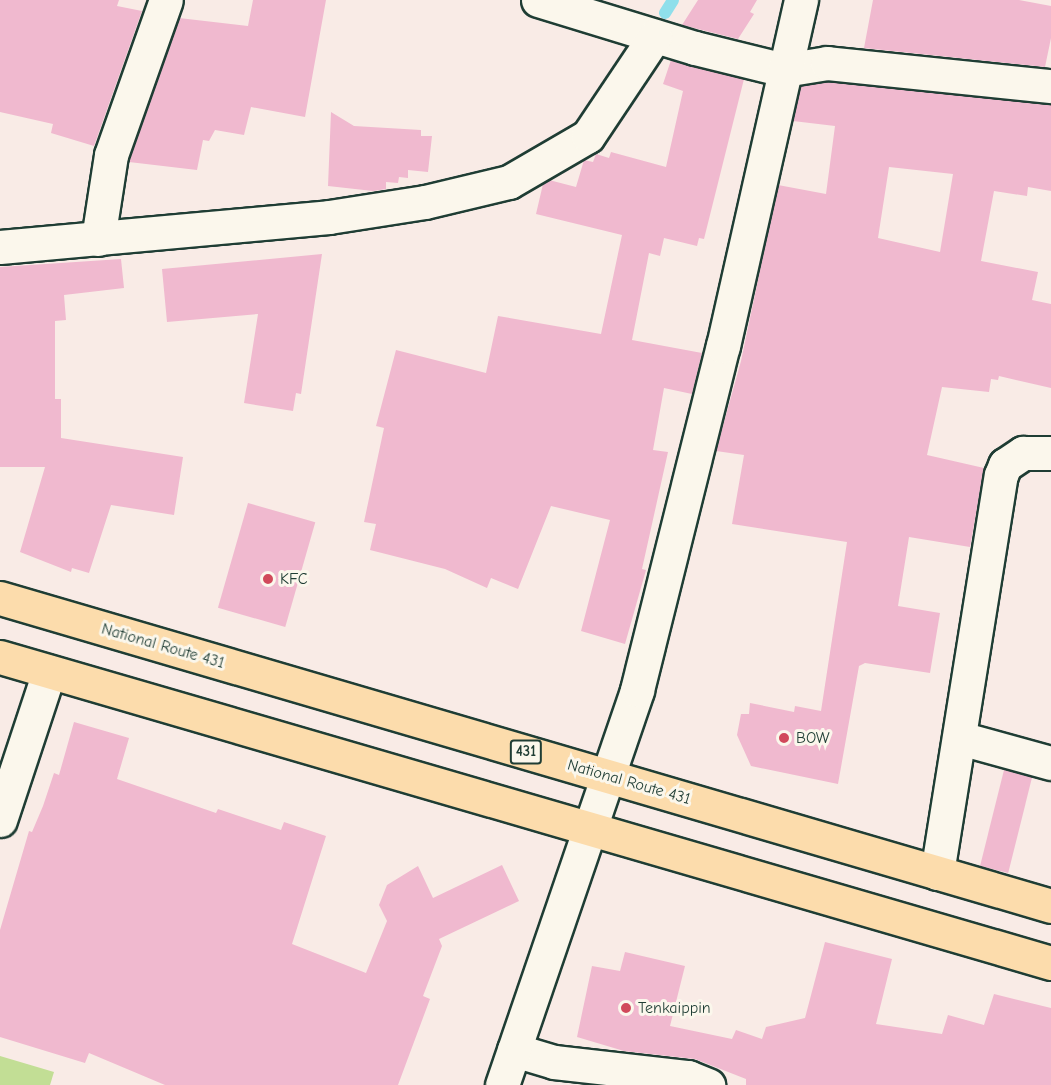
<!DOCTYPE html>
<style>
body{margin:0}
#map{position:relative;width:1051px;height:1085px;overflow:hidden;background:#f9ebe6;font-family:"Comic Neue",sans-serif}
div>[style]{position:absolute}
.green>*{inset:0;background:#c2de95}
.stream>*{height:12px;margin:-6px;padding:0 6px;transform-origin:6px;border-radius:6px;background:#8fdfeb}
.building>*{inset:0;background:#f0b9cf;transform-origin:0 0}
.roads{filter:drop-shadow(2px 0 #1f3d34) drop-shadow(-2px 0 #1f3d34) drop-shadow(0 2px #1f3d34) drop-shadow(0 -2px #1f3d34)}
.minor>*{height:33px;margin:-16.5px;padding:0 16.5px;transform-origin:16.5px;border-radius:16.5px;background:#fbf7ec}
.trunk>*{height:33px;margin:-16.5px;padding:0 16.5px;transform-origin:16.5px;border-radius:16.5px;background:#fcdcac}
.dots>*{width:16px;height:16px;translate:-50% -50%;box-sizing:border-box;border:3px solid #fbf7ec;border-radius:50%}
span{translate:-50% -50%;white-space:nowrap;text-align:center;line-height:1.15;-webkit-text-stroke:6px #fbf7ec;paint-order:stroke}
.shield-label span{padding:2px 4px;background:#fbf7ec;border:2px solid;border-radius:4px;-webkit-text-stroke-width:0}
.shield-label{font-size:15px;color:#1f3d34;font-weight:700}
.poi-label{font-size:16px;color:#1f3d34}
.left{translate:0 -50%;text-align:left}
.street-label{font-size:16px;color:#1f3d34}
</style>
<div id="map">
<div class="green">
<div style="clip-path:polygon(0 1056px,54px 1072px,50px 1085px,0 1085px)"></div>
</div>
<div class="stream">
<div style="left:665px;top:13px;width:15px;rotate:-58deg"></div>
</div>
<div class="building">
<div style="clip-path:polygon(0 0,119px 0,117px 6px,142px 11px,94px 146px,51px 133px,53px 124px,0 112px)"></div>
<div style="clip-path:polygon(253px 0,326px 0,305px 117px,251px 107px,244px 135px,215px 130px,209px 141px,203px 140px,197px 170px,129px 162px,179px 18px,248px 26px)"></div>
<div style="clip-path:polygon(698px 0,757px 0,750px 12px,754px 14px,738px 39px,682px 25px)"></div>
<div style="clip-path:polygon(873px 0,1019px 0,1051px 6px,1051px 38px,1045px 67px,864px 48px)"></div>
<div style="clip-path:polygon(671px 60px,744px 79px,704px 239px,699px 238px,697px 246px,664px 238px,660px 256px,649px 253px,632px 340px,702px 353px,692px 394px,664px 388px,653px 450px,668px 452px,642px 569px,646px 570px,625px 644px,581px 631px,610px 520px,551px 506px,518px 589px,491px 578px,487px 588px,445px 569px,370px 550px,376px 524px,364px 522px,384px 428px,376px 426px,396px 350px,486px 373px,498px 316px,601px 334px,622px 235px,536px 214px,543px 184px,549px 180px,576px 187px,584px 160px,593px 162px,596px 154px,609px 158px,611px 152px,666px 167px,683px 91px,663px 84px)"></div>
<div style="clip-path:polygon(evenodd,828px 82px,1051px 104px,1051px 191px,1028px 187px,1027px 196px,994px 191px,981px 261px,1038px 272px,1032px 300px,1051px 304px,1051px 388px,999px 376px,998px 380px,991px 379px,989px 392px,942px 387px,927px 455px,984px 468px,970px 547px,909px 537px,898px 606px,940px 613px,930px 673px,865px 663px,859px 666px,838px 784px,751px 766px,737px 735px,741px 714px,749px 714px,750px 703px,794px 712px,795px 706px,821px 711px,847px 542px,732px 524px,744px 455px,716px 451px,741px 361px,778px 185px,826px 194px,835px 126px,793px 121px,801px 86px,828px 82px,889px 167px,953px 174px,940px 252px,878px 238px,889px 167px)"></div>
<div style="clip-path:polygon(331px 112px,354px 126px,421px 130px,421px 136px,432px 136px,428px 172px,408px 170px,408px 178px,399px 177px,398px 183px,386px 182px,386px 189px,373px 191px,328px 186px)"></div>
<div style="clip-path:polygon(322px 254px,301px 394px,296px 393px,293px 411px,244px 403px,258px 314px,167px 322px,162px 269px)"></div>
<div style="clip-path:polygon(121px 259px,124px 288px,64px 295px,66px 320px,55px 321px,55px 399px,61px 399px,61px 438px,183px 457px,174px 515px,111px 505px,89px 573px,72px 568px,71px 572px,20px 552px,45px 467px,0 467px,0 267px)"></div>
<div style="left:248px;top:503px;width:70px;height:109px;rotate:16deg"></div>
<div style="clip-path:polygon(74px 722px,129px 738px,117px 779px,216px 813px,218px 809px,281px 830px,284px 822px,326px 836px,292px 944px,366px 973px,387px 921px,379px 905px,387px 885px,418px 866px,433px 898px,502px 865px,519px 901px,439px 939px,442px 946px,423px 996px,430px 999px,398px 1085px,165px 1085px,89px 1053px,85px 1063px,0 1037px,0 930px,29px 831px,32px 832px,43px 806px,54px 773px,59px 775px)"></div>
<div style="left:1004px;top:770px;width:29px;height:99px;rotate:14deg"></div>
<div style="clip-path:polygon(825px 942px,892px 959px,876px 1024px,942px 1034px,948px 1015px,984px 1025px,994px 994px,1051px 1008px,1051px 1085px,746px 1085px,746px 1079px,695px 1059px,624px 1051px,577px 1037px,592px 966px,620px 971px,625px 952px,685px 966px,670px 1026px,732px 1039px,736px 1030px,762px 1039px,766px 1027px,805px 1018px)"></div>
</div>
<div class="roads">
<div class="minor">
<div style="left:538px;top:0;width:164px;rotate:17deg"></div>
<div style="left:695px;top:48px;width:92px;rotate:13.9deg"></div>
<div style="left:784px;top:70px;width:44px;rotate:-9.2deg"></div>
<div style="left:827px;top:63px;width:225px;rotate:5.9deg"></div>
<div style="left:98px;top:239px;width:85px;rotate:-81.2deg"></div>
<div style="left:111px;top:155px;width:164px;rotate:-70.5deg"></div>
<div style="left:0;top:247px;width:330px;rotate:-5.2deg"></div>
<div style="left:329px;top:217px;width:97px;rotate:-8.9deg"></div>
<div style="left:425px;top:202px;width:86px;rotate:-13.4deg"></div>
<div style="left:509px;top:182px;width:91px;rotate:-30.2deg"></div>
<div style="left:588px;top:136px;width:120px;rotate:-56.2deg"></div>
<div style="left:960px;top:738px;width:94px;rotate:15.4deg"></div>
<div style="left:0;top:820px;width:156px;rotate:-71.7deg"></div>
<div style="left:937px;top:873px;width:403px;rotate:-80.9deg"></div>
<div style="left:1001px;top:475px;width:11px;rotate:-68deg"></div>
<div style="left:1005px;top:465px;width:22px;rotate:-34deg"></div>
<div style="left:1023px;top:453px;width:28px"></div>
<div style="left:514px;top:1050px;width:42px;rotate:16.7deg"></div>
<div style="left:554px;top:1062px;width:135px;rotate:6.4deg"></div>
<div style="left:688px;top:1077px;width:22px;rotate:22deg"></div>
<div style="left:502px;top:1085px;width:417px;rotate:-71.1deg"></div>
<div style="left:637px;top:690px;width:355px;rotate:-76deg"></div>
<div style="left:723px;top:346px;width:355px;rotate:-77.3deg"></div>
</div>
<div class="trunk">
<div style="left:0;top:598px;width:1095px;rotate:16.33deg"></div>
<div style="left:0;top:657px;width:1095px;rotate:16.23deg"></div>
</div>
</div>
<div class="dots">
<div style="left:268px;top:579px;background:#d1495b"></div>
<div style="left:784px;top:738px;background:#d1495b"></div>
<div style="left:626px;top:1008px;background:#d1495b"></div>
</div>
<div class="shield-label">
<span style="left:526px;top:752px">431</span>
</div>
<div class="poi-label">
<span class="left" style="left:280px;top:579px">KFC</span>
<span class="left" style="left:796px;top:738px">BOW</span>
<span class="left" style="left:638px;top:1008px">Tenkaippin</span>
</div>
<div class="street-label">
<span style="left:163px;top:646px;rotate:16deg">National Route 431</span>
<span style="left:629px;top:782px;rotate:16deg">National Route 431</span>
</div>
</div>
